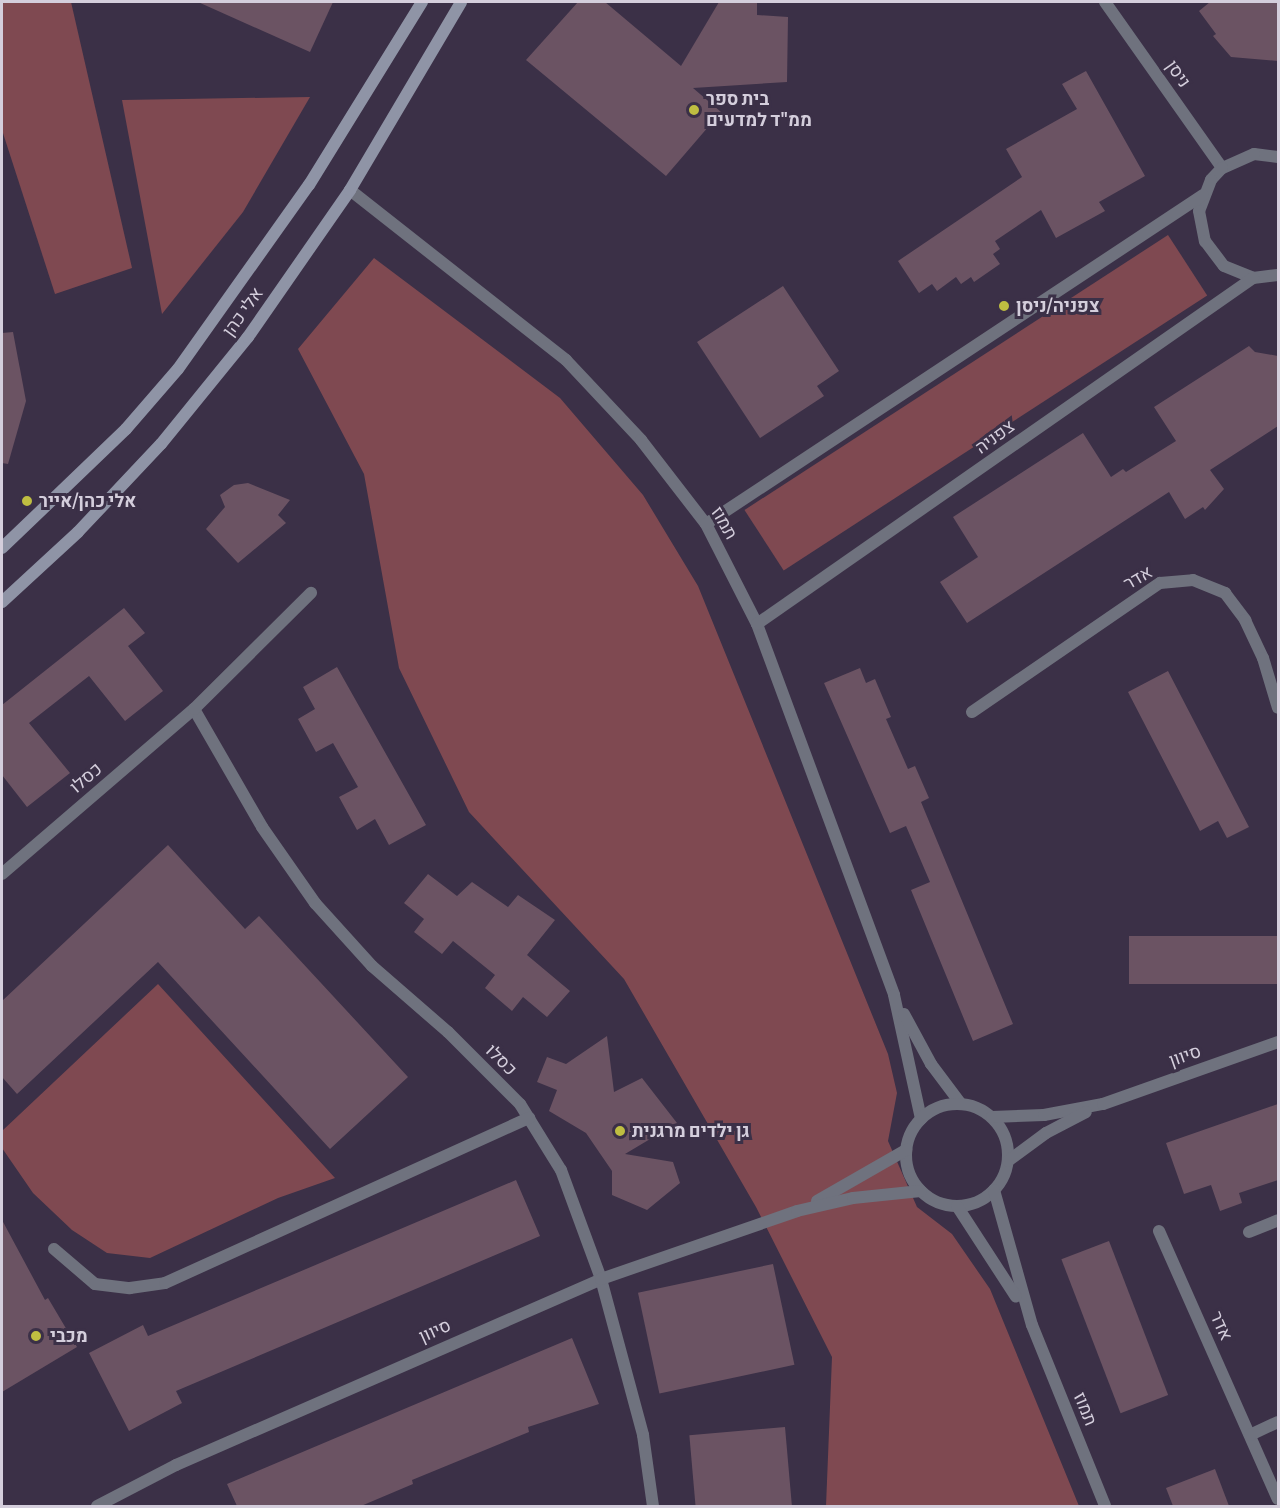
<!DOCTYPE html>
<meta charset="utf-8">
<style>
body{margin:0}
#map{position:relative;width:1280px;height:1508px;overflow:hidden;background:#3b3047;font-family:Bitter,Heebo,serif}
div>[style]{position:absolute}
.green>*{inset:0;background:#7f4951;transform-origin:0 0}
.building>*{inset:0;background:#6b5363;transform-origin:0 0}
.street>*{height:12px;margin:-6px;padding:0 6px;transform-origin:6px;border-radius:6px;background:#6f727e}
.street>.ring{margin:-6px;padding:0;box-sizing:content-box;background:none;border:12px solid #6f727e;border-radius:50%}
.secondary>*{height:12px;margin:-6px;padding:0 6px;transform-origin:6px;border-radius:6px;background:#8f94a6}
.dots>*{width:16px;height:16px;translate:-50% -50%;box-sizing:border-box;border:3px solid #3b3047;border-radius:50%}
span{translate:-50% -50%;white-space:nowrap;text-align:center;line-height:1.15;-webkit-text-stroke:6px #3b3047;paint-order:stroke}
.street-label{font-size:18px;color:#d4cedc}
.poi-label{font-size:18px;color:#d4cedc;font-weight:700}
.left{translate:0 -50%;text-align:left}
.frame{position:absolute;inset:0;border:3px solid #d4cedc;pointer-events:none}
</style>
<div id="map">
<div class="green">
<div style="clip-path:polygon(2px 2px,71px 2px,132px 268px,55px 294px,2px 130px)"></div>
<div style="clip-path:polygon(310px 97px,243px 212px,162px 314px,122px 100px)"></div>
<div style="left:1168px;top:235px;width:72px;height:505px;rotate:57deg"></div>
<div style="clip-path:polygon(374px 258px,560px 398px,643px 495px,698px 586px,888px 1054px,897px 1093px,888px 1141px,917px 1207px,952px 1234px,990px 1289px,1079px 1506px,826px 1506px,832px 1357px,756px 1207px,624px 979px,469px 812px,399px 668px,364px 474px,298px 349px)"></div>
<div style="clip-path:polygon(158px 984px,335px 1178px,278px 1198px,150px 1258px,107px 1253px,72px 1230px,33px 1193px,2px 1148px,2px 1131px)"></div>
</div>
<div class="building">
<div style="clip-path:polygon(198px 2px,333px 2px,310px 52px)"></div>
<div style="clip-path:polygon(578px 2px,605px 2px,681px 66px,719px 2px,757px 2px,757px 15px,788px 17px,787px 82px,693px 88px,721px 112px,666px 176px,526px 60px)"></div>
<div style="clip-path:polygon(1210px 2px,1278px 2px,1278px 61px,1231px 57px,1213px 36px,1216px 34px,1199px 11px)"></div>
<div style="clip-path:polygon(1086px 71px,1145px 176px,1099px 202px,1105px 211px,1056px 238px,1041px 210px,995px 241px,1000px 249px,993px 254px,1000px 264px,974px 282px,971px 277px,961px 284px,956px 277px,937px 291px,932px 284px,919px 293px,898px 261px,1022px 177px,1006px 149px,1077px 109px,1062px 84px)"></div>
<div style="clip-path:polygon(783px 286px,839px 371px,817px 386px,824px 396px,760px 438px,697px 342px)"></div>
<div style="clip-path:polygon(13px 332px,26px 401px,8px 464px,2px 463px,2px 333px)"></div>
<div style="clip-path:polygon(1249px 346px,1255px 352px,1278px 356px,1278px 426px,1210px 470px,1224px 489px,1205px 510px,1203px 507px,1185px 519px,1169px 492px,967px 623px,940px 582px,978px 557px,953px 517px,1083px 433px,1111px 477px,1123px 469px,1126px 472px,1176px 441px,1154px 407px)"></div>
<div style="clip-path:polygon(248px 483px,290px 500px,278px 515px,286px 523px,238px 563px,206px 529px,225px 507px,220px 495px,234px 485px)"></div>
<div style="clip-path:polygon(124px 608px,145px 633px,128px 646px,163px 691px,125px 721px,89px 676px,29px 723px,70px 773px,27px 807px,2px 775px,2px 705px)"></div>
<div style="clip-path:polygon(337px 667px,426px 825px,389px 845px,375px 819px,357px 830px,339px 797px,358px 787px,333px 743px,316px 752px,298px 719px,315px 709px,303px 687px)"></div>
<div style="clip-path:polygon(860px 668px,866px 683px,875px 679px,891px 717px,886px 719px,908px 769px,915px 766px,929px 798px,921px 802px,1013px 1024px,973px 1041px,911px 890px,930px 882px,906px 826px,890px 833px,824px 683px)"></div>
<div style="clip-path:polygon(1168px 671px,1249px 827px,1227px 838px,1218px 821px,1200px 831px,1128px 692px)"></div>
<div style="clip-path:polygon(168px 845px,245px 929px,259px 916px,408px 1077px,330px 1149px,158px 962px,17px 1094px,2px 1077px,2px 1001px)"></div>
<div style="clip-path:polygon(428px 874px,457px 896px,472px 882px,508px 907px,518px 895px,555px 920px,527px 955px,570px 991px,547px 1017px,523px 997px,512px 1011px,485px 988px,495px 975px,453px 941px,442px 954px,414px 932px,424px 919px,404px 903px)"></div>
<div style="left:1278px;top:936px;width:48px;height:149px;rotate:90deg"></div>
<div style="clip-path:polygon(607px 1036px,614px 1092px,642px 1078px,677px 1123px,625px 1154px,673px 1162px,680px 1183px,647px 1210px,612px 1195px,612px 1171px,586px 1133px,549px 1111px,557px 1090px,537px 1082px,547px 1057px,566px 1064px)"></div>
<div style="clip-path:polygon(1278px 1104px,1278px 1180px,1239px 1193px,1242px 1203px,1220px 1211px,1211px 1185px,1184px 1194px,1166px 1143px)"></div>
<div style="clip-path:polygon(516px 1180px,540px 1236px,176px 1391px,182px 1403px,129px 1431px,89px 1353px,143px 1325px,148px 1336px)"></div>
<div style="clip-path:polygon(2px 1220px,45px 1300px,48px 1298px,77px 1347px,2px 1392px)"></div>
<div style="left:1109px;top:1241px;width:165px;height:51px;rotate:69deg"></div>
<div style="left:773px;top:1264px;width:103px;height:138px;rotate:78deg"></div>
<div style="clip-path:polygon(572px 1338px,599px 1404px,528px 1427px,529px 1432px,412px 1480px,413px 1484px,361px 1506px,237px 1506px,227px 1484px)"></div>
<div style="left:785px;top:1427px;width:79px;height:96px;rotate:85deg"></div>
<div style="clip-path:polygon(1215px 1469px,1229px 1506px,1173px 1506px,1166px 1488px)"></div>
</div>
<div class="street">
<div style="left:1105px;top:2px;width:203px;rotate:54.8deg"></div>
<div style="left:1278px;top:157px;width:24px;rotate:-173deg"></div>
<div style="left:1254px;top:154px;width:35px;rotate:156deg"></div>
<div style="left:1222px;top:168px;width:16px;rotate:133deg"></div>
<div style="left:1211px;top:180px;width:33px;rotate:111deg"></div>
<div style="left:1199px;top:211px;width:31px;rotate:79deg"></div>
<div style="left:1205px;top:241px;width:31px;rotate:53deg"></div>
<div style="left:1224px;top:266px;width:31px;rotate:22deg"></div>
<div style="left:1253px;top:278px;width:25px;rotate:-7deg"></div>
<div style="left:350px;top:190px;width:275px;rotate:38.2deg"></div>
<div style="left:566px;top:360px;width:110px;rotate:46.8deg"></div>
<div style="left:641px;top:440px;width:106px;rotate:52.3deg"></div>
<div style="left:706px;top:524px;width:112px;rotate:63deg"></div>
<div style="left:757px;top:624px;width:395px;rotate:69.7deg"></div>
<div style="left:894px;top:995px;width:127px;rotate:77.7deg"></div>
<div style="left:706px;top:524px;width:596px;rotate:-33.5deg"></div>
<div style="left:757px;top:624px;width:605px;rotate:-34.9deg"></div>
<div style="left:194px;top:709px;width:136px;rotate:60deg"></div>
<div style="left:262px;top:827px;width:93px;rotate:55.1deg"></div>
<div style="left:315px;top:903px;width:85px;rotate:47.9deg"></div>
<div style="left:372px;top:966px;width:101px;rotate:41deg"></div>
<div style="left:448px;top:1032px;width:102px;rotate:45deg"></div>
<div style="left:520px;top:1104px;width:78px;rotate:58.2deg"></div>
<div style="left:561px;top:1170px;width:116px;rotate:69.8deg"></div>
<div style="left:601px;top:1279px;width:162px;rotate:74.9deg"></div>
<div style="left:643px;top:1435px;width:72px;rotate:82deg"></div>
<div style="left:972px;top:712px;width:228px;rotate:-34.5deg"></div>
<div style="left:1160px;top:583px;width:33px;rotate:-5deg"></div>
<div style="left:1193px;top:580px;width:35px;rotate:22deg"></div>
<div style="left:1225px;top:593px;width:34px;rotate:53deg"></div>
<div style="left:1245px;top:620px;width:42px;rotate:64.7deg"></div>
<div style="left:1263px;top:658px;width:52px;rotate:73.3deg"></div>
<div style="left:2px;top:874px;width:253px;rotate:-40.7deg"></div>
<div style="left:194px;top:709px;width:165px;rotate:-44.8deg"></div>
<div style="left:904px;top:1014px;width:57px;rotate:61.6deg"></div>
<div style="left:931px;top:1064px;width:50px;rotate:53.1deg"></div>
<div class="ring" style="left:906px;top:1104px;width:90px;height:90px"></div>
<div style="left:992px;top:1117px;width:52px;rotate:-2.2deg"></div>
<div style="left:1044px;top:1115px;width:60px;rotate:-10.6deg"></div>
<div style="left:1103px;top:1104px;width:186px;rotate:-19.5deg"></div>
<div style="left:1008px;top:1161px;width:47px;rotate:-36.4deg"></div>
<div style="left:1046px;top:1133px;width:45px;rotate:-27.7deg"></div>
<div style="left:994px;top:1190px;width:140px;rotate:74.3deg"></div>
<div style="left:1032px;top:1325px;width:195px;rotate:68deg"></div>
<div style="left:817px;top:1201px;width:103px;rotate:-29.8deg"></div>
<div style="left:957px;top:1206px;width:108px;rotate:57deg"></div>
<div style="left:1159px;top:1231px;width:293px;rotate:66.1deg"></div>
<div style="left:1249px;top:1232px;width:31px;rotate:-22deg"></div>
<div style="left:54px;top:1249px;width:54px;rotate:40.5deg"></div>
<div style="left:95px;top:1284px;width:35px;rotate:7deg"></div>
<div style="left:130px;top:1288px;width:35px;rotate:-8deg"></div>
<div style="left:165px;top:1283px;width:400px;rotate:-24.4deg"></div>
<div style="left:1250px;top:1435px;width:31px;rotate:-25deg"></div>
<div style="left:97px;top:1506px;width:89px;rotate:-27.4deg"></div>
<div style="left:176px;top:1465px;width:464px;rotate:-23.6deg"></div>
<div style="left:601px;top:1279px;width:207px;rotate:-19.1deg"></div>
<div style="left:797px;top:1211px;width:57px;rotate:-13.1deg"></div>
<div style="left:853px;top:1198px;width:68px;rotate:-5.9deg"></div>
</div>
<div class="secondary">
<div style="left:2px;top:548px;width:172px;rotate:-43.8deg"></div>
<div style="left:126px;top:429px;width:79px;rotate:-49.1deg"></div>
<div style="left:178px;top:369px;width:226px;rotate:-54.6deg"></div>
<div style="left:309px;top:185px;width:215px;rotate:-58.3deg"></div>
<div style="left:2px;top:602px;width:103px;rotate:-42.6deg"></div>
<div style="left:78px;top:532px;width:121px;rotate:-46.7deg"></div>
<div style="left:161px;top:444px;width:138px;rotate:-50.9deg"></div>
<div style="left:248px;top:337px;width:179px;rotate:-55.2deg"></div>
<div style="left:350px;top:190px;width:218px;rotate:-59.4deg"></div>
</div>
<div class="dots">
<div style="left:694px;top:110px;background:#bfbe41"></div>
<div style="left:1004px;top:306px;background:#bfbe41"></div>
<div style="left:27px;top:501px;background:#bfbe41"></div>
<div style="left:620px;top:1131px;background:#bfbe41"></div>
<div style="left:36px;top:1336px;background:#bfbe41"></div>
</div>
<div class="street-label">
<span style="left:1178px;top:74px;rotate:55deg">ניסן</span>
<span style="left:243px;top:312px;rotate:-54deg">אלי כהן</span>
<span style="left:995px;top:437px;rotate:-36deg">צפניה</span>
<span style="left:724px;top:523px;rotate:60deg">תמוז</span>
<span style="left:1138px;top:578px;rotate:-30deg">אדר</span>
<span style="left:86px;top:778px;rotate:-41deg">כסלו</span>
<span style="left:1185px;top:1056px;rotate:-19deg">סיוון</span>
<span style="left:501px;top:1060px;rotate:45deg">כסלו</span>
<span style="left:1221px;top:1326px;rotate:66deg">אדר</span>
<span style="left:435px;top:1331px;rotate:-24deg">סיוון</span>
<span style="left:1085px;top:1409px;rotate:68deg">תמוז</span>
</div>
<div class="poi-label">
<span class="left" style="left:706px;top:110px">בית ספר<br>ממ"ד למדעים</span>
<span class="left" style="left:1016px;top:306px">צפניה/ניסן</span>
<span class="left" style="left:39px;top:501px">אלי כהן/אייר</span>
<span class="left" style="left:632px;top:1131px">גן ילדים מרגנית</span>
<span class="left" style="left:50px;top:1336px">מכבי</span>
</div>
<div class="frame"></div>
</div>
